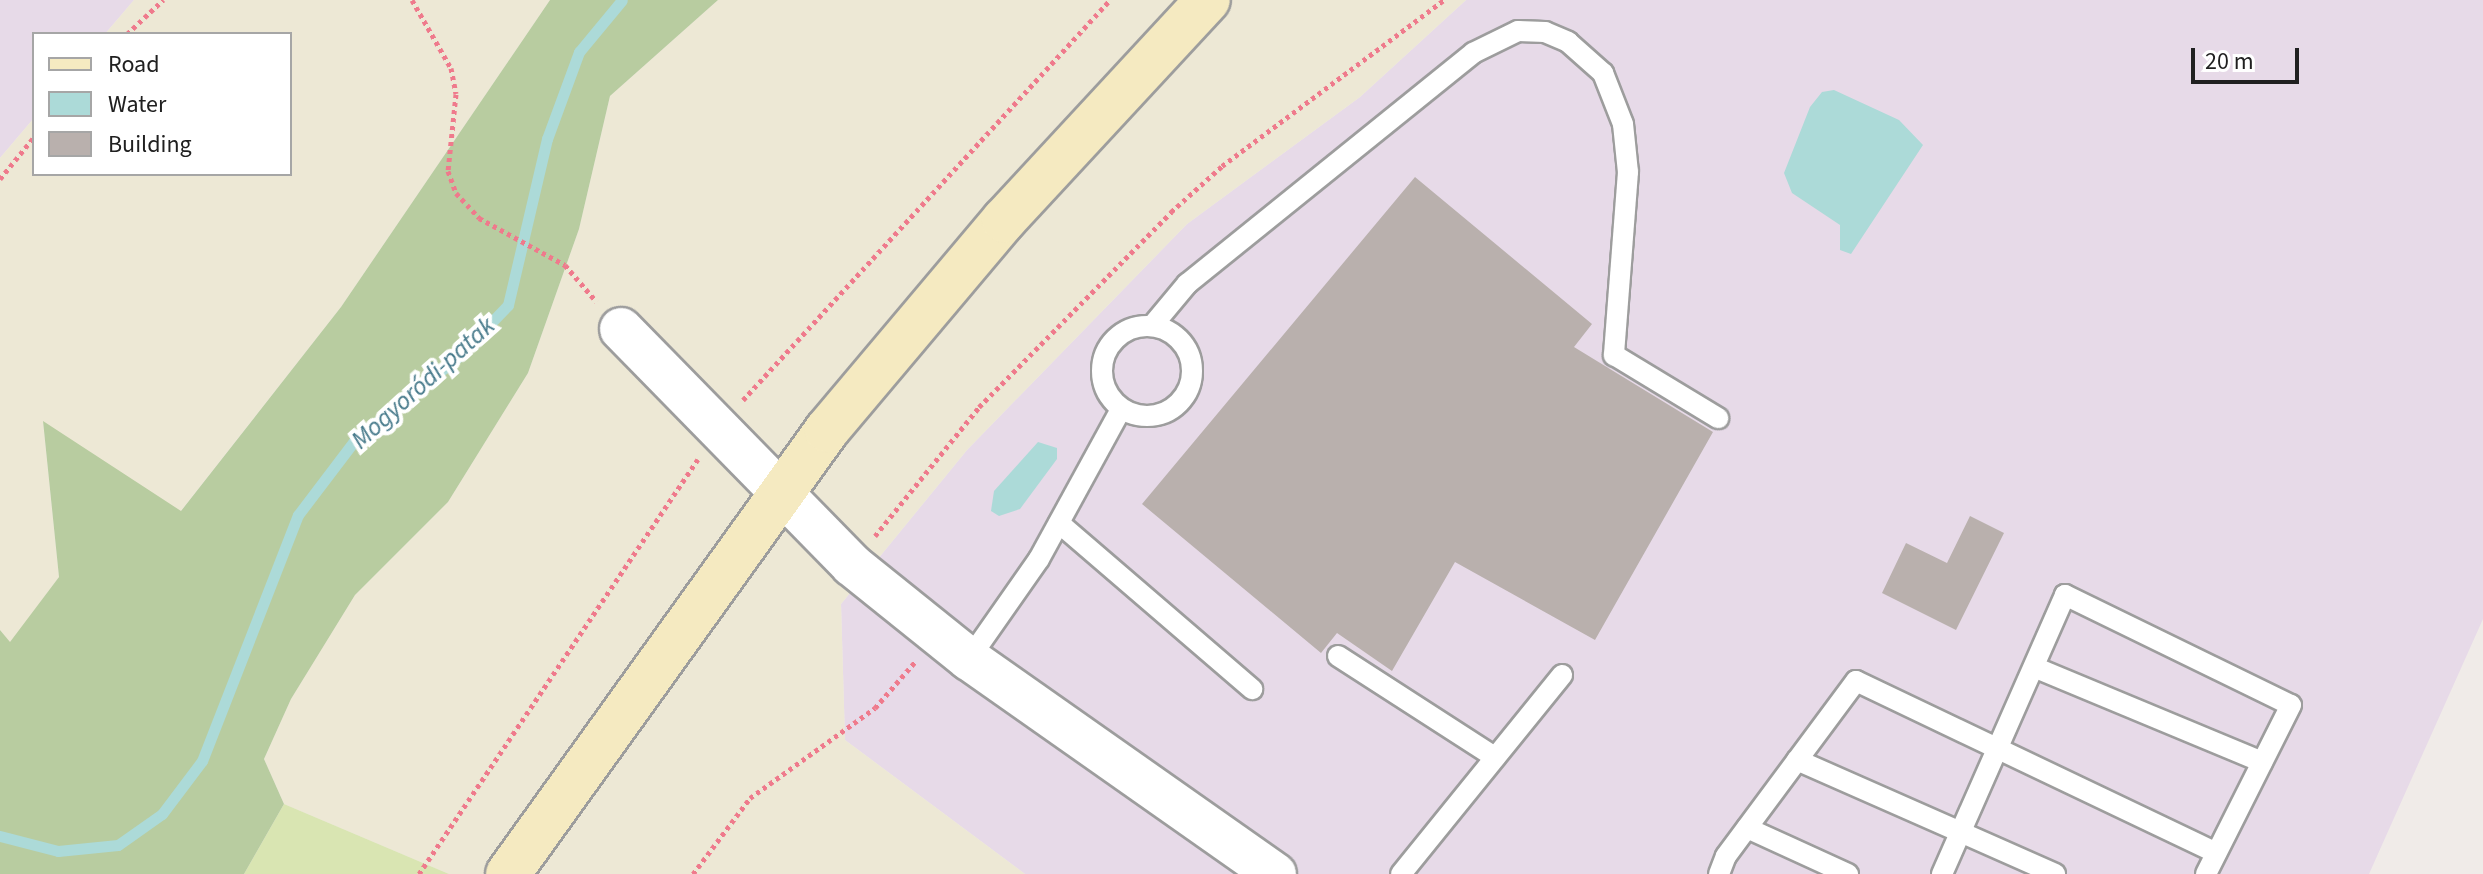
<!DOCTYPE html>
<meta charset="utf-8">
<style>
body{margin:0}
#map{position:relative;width:2483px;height:874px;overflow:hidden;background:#f0ebe8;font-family:"Source Sans 3",sans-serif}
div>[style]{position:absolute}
.industrial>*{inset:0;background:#e7dae8}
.farmland>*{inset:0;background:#ede8d5}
.grass>*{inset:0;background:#d9e5b2}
.forest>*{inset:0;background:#b8cca0}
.water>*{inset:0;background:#acdad8}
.stream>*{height:11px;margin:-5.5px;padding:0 5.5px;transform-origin:5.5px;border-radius:5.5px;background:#acdad8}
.building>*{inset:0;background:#b9b0ad}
.path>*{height:5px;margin-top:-2.5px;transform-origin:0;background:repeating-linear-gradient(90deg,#ef7a8c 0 4px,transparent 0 8px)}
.roads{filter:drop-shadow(2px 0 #9d9d9d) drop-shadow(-2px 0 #9d9d9d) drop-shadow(0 2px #9d9d9d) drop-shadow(0 -2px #9d9d9d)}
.service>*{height:20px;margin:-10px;padding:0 10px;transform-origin:10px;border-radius:10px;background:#fff}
.service>.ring{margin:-10px;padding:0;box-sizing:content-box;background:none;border:20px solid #fff;border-radius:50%}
.minor>*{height:42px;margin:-21px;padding:0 21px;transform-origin:21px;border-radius:21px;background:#fff}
.secondary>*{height:44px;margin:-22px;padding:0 22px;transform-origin:22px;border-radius:22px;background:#f5eac1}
span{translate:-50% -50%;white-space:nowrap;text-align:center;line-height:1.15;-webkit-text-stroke:8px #fff;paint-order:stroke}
.water-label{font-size:26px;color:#477a8b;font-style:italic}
.legend{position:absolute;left:32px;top:32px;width:260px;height:144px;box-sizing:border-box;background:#fff;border:2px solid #a6a6a6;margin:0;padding:10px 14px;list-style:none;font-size:24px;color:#202020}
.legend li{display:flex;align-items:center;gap:16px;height:40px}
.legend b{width:40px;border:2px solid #a6a6a6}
.scale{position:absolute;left:2191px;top:48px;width:108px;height:36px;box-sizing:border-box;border:4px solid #202020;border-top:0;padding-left:10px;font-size:24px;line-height:28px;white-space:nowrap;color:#202020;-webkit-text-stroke:6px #fff;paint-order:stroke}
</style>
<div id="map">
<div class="industrial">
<div style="clip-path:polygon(0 0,134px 0,105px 34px,34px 34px,34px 118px,0 158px)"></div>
<div style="clip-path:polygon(1466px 0,2483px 0,2483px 619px,2369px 874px,1025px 874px,845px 740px,841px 604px,967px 450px,1187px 224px,1360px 97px)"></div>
</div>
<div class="farmland">
<div style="clip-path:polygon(134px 0,550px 0,341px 307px,180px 512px,43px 422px,59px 577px,10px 643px,0 630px,0 158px,34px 118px,34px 174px,290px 174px,290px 34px,105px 34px)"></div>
<div style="clip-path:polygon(718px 0,1466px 0,1360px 97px,1187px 224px,967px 450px,841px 604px,845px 740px,1025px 874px,449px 874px,284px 804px,264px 759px,291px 699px,355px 595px,448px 502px,528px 373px,579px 229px,610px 96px)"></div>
</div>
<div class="grass">
<div style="clip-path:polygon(284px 804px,449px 874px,244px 874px)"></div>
</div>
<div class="forest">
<div style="clip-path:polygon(550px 0,718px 0,610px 96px,579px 229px,528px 373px,448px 502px,355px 595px,291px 699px,264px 759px,284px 804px,244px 874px,0 874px,0 630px,10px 642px,59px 577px,43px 421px,181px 511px,341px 307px)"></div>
</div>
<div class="water">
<div style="clip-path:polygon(1834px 90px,1899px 120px,1923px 145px,1851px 254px,1840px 250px,1840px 225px,1792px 193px,1784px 173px,1810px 107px,1822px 92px)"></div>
<div style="clip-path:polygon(1038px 442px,1057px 448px,1057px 459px,1020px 509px,999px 516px,991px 511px,994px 491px)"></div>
</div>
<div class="stream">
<div style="left:0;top:836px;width:60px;rotate:14.5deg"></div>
<div style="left:58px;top:851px;width:60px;rotate:-5.7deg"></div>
<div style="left:118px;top:845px;width:54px;rotate:-35.2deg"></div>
<div style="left:162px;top:814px;width:66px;rotate:-53deg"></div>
<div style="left:202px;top:761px;width:264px;rotate:-68.7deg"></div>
<div style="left:298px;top:515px;width:94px;rotate:-52.8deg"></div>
<div style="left:355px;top:440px;width:132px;rotate:-38.9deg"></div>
<div style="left:458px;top:357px;width:72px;rotate:-46.1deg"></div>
<div style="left:508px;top:305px;width:171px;rotate:-76.8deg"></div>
<div style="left:547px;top:139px;width:93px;rotate:-69.8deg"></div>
<div style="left:579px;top:52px;width:67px;rotate:-50.4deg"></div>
</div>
<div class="building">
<div style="clip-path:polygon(1415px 177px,1592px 324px,1574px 347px,1713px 432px,1595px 640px,1455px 562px,1392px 671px,1337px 633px,1321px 653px,1142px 504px)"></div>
<div style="clip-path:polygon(1970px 516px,2004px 533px,1956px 630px,1882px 593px,1906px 543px,1947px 563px)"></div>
</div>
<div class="path">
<div style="left:412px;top:0;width:78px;rotate:60.2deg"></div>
<div style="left:451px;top:68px;width:26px;rotate:79deg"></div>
<div style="left:456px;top:94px;width:77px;rotate:95.9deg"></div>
<div style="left:448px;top:171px;width:23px;rotate:70deg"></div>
<div style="left:456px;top:193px;width:34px;rotate:47deg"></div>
<div style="left:479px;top:218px;width:98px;rotate:28.7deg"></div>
<div style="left:565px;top:265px;width:48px;rotate:49.3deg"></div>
<div style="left:127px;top:34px;width:50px;rotate:-43.4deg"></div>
<div style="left:0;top:179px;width:54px;rotate:-51deg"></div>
<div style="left:743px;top:400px;width:543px;rotate:-47.46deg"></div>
<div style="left:875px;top:536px;width:166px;rotate:-51.1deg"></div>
<div style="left:979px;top:407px;width:274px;rotate:-45.4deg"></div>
<div style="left:1171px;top:212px;width:69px;rotate:-42deg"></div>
<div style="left:1222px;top:166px;width:277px;rotate:-36.8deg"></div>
<div style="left:419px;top:874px;width:500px;rotate:-56.09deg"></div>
<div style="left:693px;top:874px;width:95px;rotate:-53.1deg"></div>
<div style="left:750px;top:798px;width:154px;rotate:-35.8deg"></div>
<div style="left:875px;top:708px;width:61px;rotate:-49deg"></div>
</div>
<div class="roads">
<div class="service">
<div class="ring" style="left:1102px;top:326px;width:70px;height:70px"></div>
<div style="left:1152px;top:326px;width:55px;rotate:-50.2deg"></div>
<div style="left:1187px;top:284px;width:368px;rotate:-38.9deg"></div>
<div style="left:1473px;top:53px;width:50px;rotate:-26.1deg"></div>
<div style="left:1518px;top:31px;width:27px;rotate:2deg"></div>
<div style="left:1545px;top:32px;width:25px;rotate:23deg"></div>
<div style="left:1568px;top:42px;width:47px;rotate:41.5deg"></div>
<div style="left:1603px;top:73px;width:55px;rotate:68.6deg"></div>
<div style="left:1623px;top:124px;width:48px;rotate:84.1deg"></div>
<div style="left:1628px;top:172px;width:184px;rotate:94.4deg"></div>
<div style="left:1614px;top:355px;width:122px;rotate:31.2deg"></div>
<div style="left:1059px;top:523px;width:255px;rotate:40.7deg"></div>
<div style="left:1338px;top:656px;width:187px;rotate:32.8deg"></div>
<div style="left:969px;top:659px;width:122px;rotate:-55deg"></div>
<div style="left:1039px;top:559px;width:171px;rotate:-61.3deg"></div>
<div style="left:2034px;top:667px;width:247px;rotate:22.6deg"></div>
<div style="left:1797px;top:760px;width:282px;rotate:23.8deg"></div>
<div style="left:1747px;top:828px;width:111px;rotate:24.5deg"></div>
<div style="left:1401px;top:874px;width:256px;rotate:-51deg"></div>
<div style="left:1719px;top:874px;width:19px;rotate:-69deg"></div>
<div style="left:1726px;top:856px;width:218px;rotate:-53.4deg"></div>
<div style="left:1856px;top:681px;width:399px;rotate:25.5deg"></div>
<div style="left:1942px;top:874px;width:305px;rotate:-66.2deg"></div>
<div style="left:2065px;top:595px;width:251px;rotate:26deg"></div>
<div style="left:2291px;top:705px;width:189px;rotate:116.7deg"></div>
</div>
<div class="minor">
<div style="left:621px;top:329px;width:330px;rotate:45.6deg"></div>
<div style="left:852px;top:565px;width:150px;rotate:38.8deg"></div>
<div style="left:969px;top:659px;width:374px;rotate:35.1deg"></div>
</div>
<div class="secondary">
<div style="left:508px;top:874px;width:547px;rotate:-54.3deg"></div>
<div style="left:827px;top:430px;width:275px;rotate:-49.9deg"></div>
<div style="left:1004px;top:220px;width:300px;rotate:-47.2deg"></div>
</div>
</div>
<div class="water-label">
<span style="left:423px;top:383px;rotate:-42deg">Mogyoródi-patak</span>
</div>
<ul class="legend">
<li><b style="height:10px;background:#f5eac1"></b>Road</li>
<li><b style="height:22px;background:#acdad8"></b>Water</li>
<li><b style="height:22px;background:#b9b0ad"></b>Building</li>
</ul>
<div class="scale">20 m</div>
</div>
